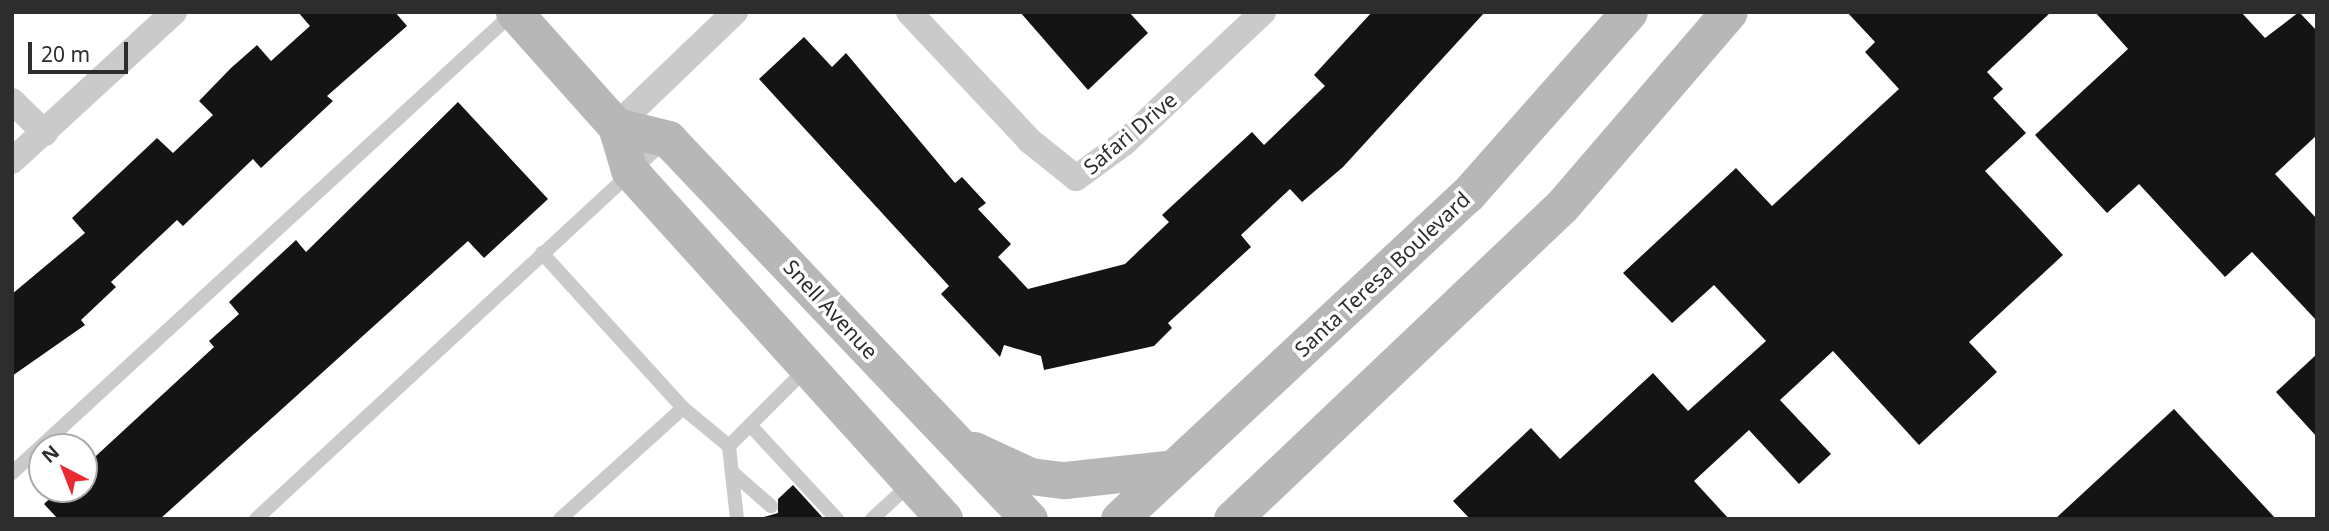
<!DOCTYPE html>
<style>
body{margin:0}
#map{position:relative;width:2329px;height:531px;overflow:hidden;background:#fff;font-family:"Noto Sans",sans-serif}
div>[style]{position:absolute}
.building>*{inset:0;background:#141414}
.service>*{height:14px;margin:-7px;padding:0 7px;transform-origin:7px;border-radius:7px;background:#cacaca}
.minor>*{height:26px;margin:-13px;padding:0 13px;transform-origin:13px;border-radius:13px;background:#cacaca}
.secondary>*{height:37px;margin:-18.5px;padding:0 18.5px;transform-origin:18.5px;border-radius:18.5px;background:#b7b7b7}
span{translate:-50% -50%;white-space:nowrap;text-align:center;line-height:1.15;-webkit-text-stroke:7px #fff;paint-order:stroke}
.street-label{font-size:21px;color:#2d2d2d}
.frame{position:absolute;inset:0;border:14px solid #2d2d2d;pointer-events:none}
.north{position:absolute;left:28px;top:433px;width:70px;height:70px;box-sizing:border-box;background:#fff;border:2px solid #ababab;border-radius:50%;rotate:318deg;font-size:19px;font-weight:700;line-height:28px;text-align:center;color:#2d2d2d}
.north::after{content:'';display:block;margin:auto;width:24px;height:32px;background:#e92a32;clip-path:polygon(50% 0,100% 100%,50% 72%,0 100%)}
.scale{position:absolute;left:28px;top:42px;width:100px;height:32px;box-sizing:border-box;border:4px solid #2d2d2d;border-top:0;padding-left:9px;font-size:21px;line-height:24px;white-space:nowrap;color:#2d2d2d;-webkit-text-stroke:5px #fff;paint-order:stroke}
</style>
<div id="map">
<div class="building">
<div style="clip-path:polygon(298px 12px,395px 12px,407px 26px,327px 96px,333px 101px,261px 168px,253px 159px,183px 226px,177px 220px,111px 282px,116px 287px,81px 320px,85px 325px,12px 376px,12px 294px,85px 233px,72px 218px,157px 138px,173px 153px,213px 115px,199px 101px,231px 68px,257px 45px,271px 61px,310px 26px)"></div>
<div style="clip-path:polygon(1020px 12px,1129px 12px,1148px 33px,1088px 90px)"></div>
<div style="clip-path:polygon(1372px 12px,1485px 12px,1343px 167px,1302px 202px,1290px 189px,1241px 235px,1251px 247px,1168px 323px,1172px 328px,1154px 346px,1044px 370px,1041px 356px,1004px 345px,1000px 357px,941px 294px,949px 286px,759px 79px,804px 37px,832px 67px,846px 53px,955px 183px,962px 177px,986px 203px,978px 209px,1011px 244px,998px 257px,1028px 289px,1125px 264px,1169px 222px,1162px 215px,1252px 132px,1264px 145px,1325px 86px,1314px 75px)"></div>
<div style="clip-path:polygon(1847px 12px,2051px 12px,1987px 72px,2003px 89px,1993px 98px,2026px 133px,1985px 171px,2063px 255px,1969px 342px,1997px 372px,1919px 445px,1833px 351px,1780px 400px,1831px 454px,1799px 484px,1749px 430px,1694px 481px,1729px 519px,1470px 519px,1453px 501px,1531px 428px,1560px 459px,1653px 373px,1688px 411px,1766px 341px,1714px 285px,1672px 323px,1623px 273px,1736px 168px,1772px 206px,1899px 89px,1865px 52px,1875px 42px)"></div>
<div style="clip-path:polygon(2095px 12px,2241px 12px,2265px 38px,2299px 12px,2317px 31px,2317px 135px,2275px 174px,2317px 219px,2317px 321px,2252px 252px,2225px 277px,2139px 184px,2107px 213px,2035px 135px,2128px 49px)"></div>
<div style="clip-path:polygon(458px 102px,548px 199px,484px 258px,468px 241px,160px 519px,58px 519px,44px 504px,60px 489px,84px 489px,84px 467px,214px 347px,209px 341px,239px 314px,229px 302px,296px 240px,306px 252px)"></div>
<div style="clip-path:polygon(2317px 354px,2317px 437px,2276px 392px)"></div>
<div style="clip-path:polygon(2174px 409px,2276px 519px,2055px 519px)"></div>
<div style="clip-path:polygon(793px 485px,824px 519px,757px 519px,778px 513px,778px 499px)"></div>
</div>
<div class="service">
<div style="left:542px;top:253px;width:210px;rotate:47.7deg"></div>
<div style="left:683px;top:408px;width:166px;rotate:137.9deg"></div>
<div style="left:683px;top:408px;width:60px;rotate:39.6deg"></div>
<div style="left:750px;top:425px;width:128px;rotate:47.2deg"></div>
<div style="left:732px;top:472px;width:52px;rotate:41.1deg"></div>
<div style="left:12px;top:473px;width:682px;rotate:-42.56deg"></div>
<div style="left:256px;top:519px;width:556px;rotate:-42.74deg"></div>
<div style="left:737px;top:519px;width:73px;rotate:-96.3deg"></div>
<div style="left:729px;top:446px;width:109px;rotate:-45deg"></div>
<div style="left:872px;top:519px;width:52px;rotate:-42.6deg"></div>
</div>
<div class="minor">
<div style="left:909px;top:12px;width:177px;rotate:46.8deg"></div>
<div style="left:1030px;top:141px;width:59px;rotate:38.8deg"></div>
<div style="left:1076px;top:178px;width:59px;rotate:-36.1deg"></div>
<div style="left:1124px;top:143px;width:191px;rotate:-43.3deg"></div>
<div style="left:12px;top:101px;width:46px;rotate:44.1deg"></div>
<div style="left:616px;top:126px;width:165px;rotate:-43.8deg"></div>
<div style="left:12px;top:161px;width:220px;rotate:-42.6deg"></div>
</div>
<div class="secondary">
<div style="left:514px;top:12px;width:153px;rotate:48.2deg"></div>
<div style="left:616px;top:126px;width:46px;rotate:73.5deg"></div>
<div style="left:629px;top:170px;width:470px;rotate:47.9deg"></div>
<div style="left:616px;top:126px;width:54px;rotate:14deg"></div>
<div style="left:668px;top:139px;width:524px;rotate:46.47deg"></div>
<div style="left:974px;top:450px;width:62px;rotate:24.9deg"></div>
<div style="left:1030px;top:476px;width:35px;rotate:7deg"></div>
<div style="left:1065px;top:480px;width:109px;rotate:-6.3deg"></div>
<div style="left:1119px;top:519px;width:475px;rotate:-43deg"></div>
<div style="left:1467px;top:195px;width:244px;rotate:-48.5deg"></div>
<div style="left:1232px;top:519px;width:453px;rotate:-43.5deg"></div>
<div style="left:1561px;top:207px;width:257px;rotate:-49.3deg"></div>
</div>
<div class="street-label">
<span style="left:1130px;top:133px;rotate:-40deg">Safari Drive</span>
<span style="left:1382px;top:274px;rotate:-43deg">Santa Teresa Boulevard</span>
<span style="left:831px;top:309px;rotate:47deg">Snell Avenue</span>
</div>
<div class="frame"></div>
<div class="north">N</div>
<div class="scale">20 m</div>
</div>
